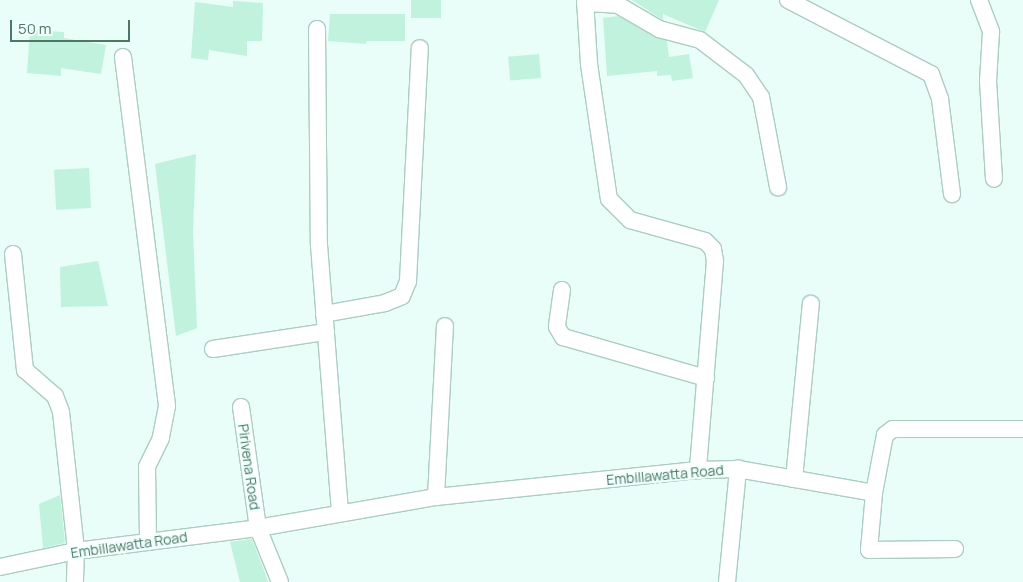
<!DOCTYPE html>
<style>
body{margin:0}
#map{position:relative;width:1023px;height:582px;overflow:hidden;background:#e9fdf9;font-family:Manrope,sans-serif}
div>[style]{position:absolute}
.building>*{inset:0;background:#c0f2dd;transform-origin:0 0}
.roads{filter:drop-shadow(1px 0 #accdc0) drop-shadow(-1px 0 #accdc0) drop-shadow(0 1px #accdc0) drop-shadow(0 -1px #accdc0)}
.minor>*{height:16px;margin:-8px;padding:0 8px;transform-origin:8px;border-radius:8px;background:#fff}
span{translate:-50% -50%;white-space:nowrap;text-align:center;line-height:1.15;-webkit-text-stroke:4px #f0fffc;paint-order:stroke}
.street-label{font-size:14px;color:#4c7864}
.scale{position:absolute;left:10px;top:20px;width:120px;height:22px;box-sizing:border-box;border:2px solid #4c7864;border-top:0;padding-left:6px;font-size:15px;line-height:18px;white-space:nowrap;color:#4c7864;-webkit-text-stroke:4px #f0fffc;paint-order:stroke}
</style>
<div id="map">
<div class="building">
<div style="left:411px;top:0;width:30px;height:18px"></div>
<div style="clip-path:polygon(632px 0,719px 0,705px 32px,663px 14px,663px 20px)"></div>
<div style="clip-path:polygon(233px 1px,263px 3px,262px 41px,247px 41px,247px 56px,209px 50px,208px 60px,191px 58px,195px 2px,233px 7px)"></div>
<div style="clip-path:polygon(330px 14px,405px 14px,405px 41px,367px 41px,366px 44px,328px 41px)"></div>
<div style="clip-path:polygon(618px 16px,667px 41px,669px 57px,689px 54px,693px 78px,672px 81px,671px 75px,657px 76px,657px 71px,607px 76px,603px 18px)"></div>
<div style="clip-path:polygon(30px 30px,64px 32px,64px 38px,106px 45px,101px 74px,61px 68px,61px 76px,27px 73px)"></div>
<div style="left:539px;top:54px;width:24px;height:31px;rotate:85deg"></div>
<div style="clip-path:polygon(196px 154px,193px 231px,197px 328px,176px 336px,155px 164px)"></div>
<div style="left:89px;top:168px;width:40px;height:35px;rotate:87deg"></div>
<div style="clip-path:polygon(98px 261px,108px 306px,61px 307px,60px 267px)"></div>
<div style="clip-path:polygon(60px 495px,65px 543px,43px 548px,39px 504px)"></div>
<div style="clip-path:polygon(252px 539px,265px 573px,268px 582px,240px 582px,230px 542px)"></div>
</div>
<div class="roads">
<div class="minor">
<div style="left:585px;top:0;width:64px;rotate:86.4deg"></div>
<div style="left:589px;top:64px;width:136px;rotate:81.6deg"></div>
<div style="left:609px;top:199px;width:30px;rotate:45deg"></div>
<div style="left:630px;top:220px;width:78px;rotate:15.6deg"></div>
<div style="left:705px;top:241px;width:11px;rotate:45deg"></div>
<div style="left:713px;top:249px;width:12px;rotate:81deg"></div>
<div style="left:715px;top:261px;width:210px;rotate:94.7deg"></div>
<div style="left:788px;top:0;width:161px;rotate:27.4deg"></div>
<div style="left:931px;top:74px;width:27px;rotate:70deg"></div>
<div style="left:940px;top:99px;width:96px;rotate:82.8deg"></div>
<div style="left:979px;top:0;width:34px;rotate:69deg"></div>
<div style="left:991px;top:32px;width:49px;rotate:93.5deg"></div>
<div style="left:988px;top:81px;width:98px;rotate:86.5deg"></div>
<div style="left:585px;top:3px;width:33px;rotate:3deg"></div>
<div style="left:618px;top:5px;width:48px;rotate:30.3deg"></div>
<div style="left:659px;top:29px;width:42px;rotate:15deg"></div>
<div style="left:700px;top:40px;width:58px;rotate:37.3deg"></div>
<div style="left:746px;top:75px;width:27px;rotate:56deg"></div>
<div style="left:761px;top:97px;width:92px;rotate:79.3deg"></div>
<div style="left:317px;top:29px;width:216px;rotate:89.5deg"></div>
<div style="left:319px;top:245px;width:268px;rotate:85.5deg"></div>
<div style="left:123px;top:57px;width:352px;rotate:82.8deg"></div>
<div style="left:167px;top:406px;width:33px;rotate:101deg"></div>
<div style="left:161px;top:438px;width:32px;rotate:116deg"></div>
<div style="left:147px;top:467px;width:75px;rotate:89.2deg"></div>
<div style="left:13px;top:254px;width:117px;rotate:84.1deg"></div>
<div style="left:25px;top:370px;width:40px;rotate:41deg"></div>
<div style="left:55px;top:396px;width:17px;rotate:69deg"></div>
<div style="left:61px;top:412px;width:140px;rotate:83.8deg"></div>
<div style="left:76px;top:551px;width:31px;rotate:92deg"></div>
<div style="left:562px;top:290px;width:37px;rotate:98deg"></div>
<div style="left:557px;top:327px;width:12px;rotate:59deg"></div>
<div style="left:563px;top:337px;width:149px;rotate:16deg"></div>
<div style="left:324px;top:314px;width:62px;rotate:-10.2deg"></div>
<div style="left:385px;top:303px;width:18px;rotate:-22deg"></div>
<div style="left:402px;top:296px;width:16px;rotate:-68deg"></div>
<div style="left:408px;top:281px;width:233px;rotate:-87.1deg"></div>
<div style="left:213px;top:349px;width:114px;rotate:-8.6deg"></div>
<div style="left:241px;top:407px;width:122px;rotate:82deg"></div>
<div style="left:258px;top:528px;width:58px;rotate:67.8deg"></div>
<div style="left:794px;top:479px;width:176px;rotate:-84.5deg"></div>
<div style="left:874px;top:493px;width:57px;rotate:95deg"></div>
<div style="left:869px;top:550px;width:86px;rotate:-0.7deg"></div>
<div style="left:436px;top:497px;width:171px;rotate:-87deg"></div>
<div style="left:0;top:567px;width:78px;rotate:-11.9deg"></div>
<div style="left:76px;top:551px;width:183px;rotate:-7.2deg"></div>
<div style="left:258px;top:528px;width:181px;rotate:-9.9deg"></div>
<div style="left:436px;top:497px;width:263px;rotate:-5.9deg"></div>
<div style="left:698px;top:470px;width:40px;rotate:-1.4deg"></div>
<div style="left:738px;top:469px;width:138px;rotate:10deg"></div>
<div style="left:874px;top:493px;width:59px;rotate:-79.3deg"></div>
<div style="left:885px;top:435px;width:10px;rotate:-37deg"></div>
<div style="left:893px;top:429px;width:130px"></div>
<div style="left:727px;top:582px;width:114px;rotate:-84.4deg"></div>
</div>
</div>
<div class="street-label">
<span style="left:249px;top:467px;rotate:82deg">Pirivena Road</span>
<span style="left:665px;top:475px;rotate:-5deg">Embillawatta Road</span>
<span style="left:129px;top:545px;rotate:-8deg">Embillawatta Road</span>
</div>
<div class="scale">50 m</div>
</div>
